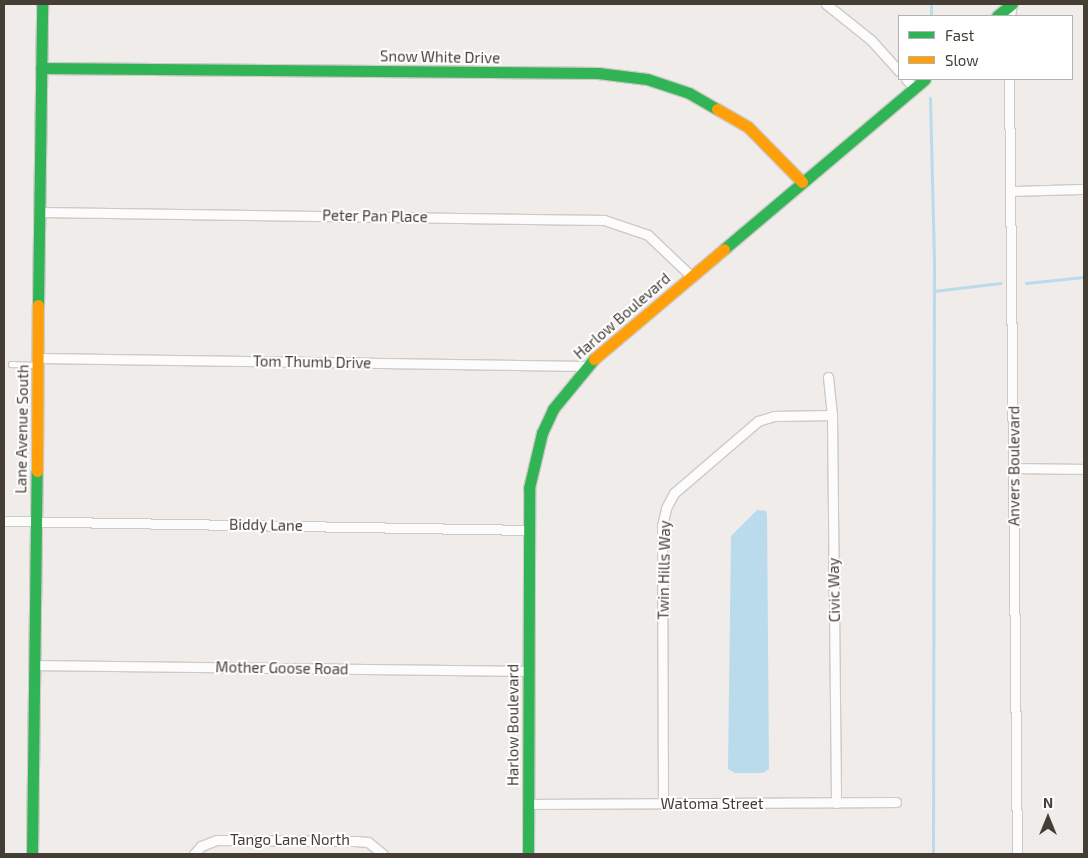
<!DOCTYPE html>
<style>
body{margin:0}
#map{position:relative;width:1088px;height:858px;overflow:hidden;background:#efece9;font-family:"Exo 2",sans-serif}
div>[style]{position:absolute}
.water>*{inset:0;background:#badbec}
.stream>*{height:3px;margin:-1.5px;padding:0 1.5px;transform-origin:1.5px;border-radius:1.5px;background:#badbec}
.roads{filter:drop-shadow(1px 0 #cdcac7) drop-shadow(-1px 0 #cdcac7) drop-shadow(0 1px #cdcac7) drop-shadow(0 -1px #cdcac7)}
.lane>*{height:4.5px;margin:-2.25px;padding:0 2.25px;transform-origin:2.25px;border-radius:2.25px;background:#fdfcfc}
.street>*{height:9px;margin:-4.5px;padding:0 4.5px;transform-origin:4.5px;border-radius:4.5px;background:#fdfcfc}
.fast>*{height:11px;margin:-5.5px;padding:0 5.5px;transform-origin:5.5px;border-radius:5.5px;background:#30b455}
.slow>*{height:11px;margin:-5.5px;padding:0 5.5px;transform-origin:5.5px;border-radius:5.5px;background:#ff9f0a}
span{translate:-50% -50%;white-space:nowrap;text-align:center;line-height:1.15;-webkit-text-stroke:4px #fff;paint-order:stroke}
.street-label{font-size:15px;color:#443e35}
.frame{position:absolute;inset:0;border:5px solid #443e35;pointer-events:none}
.legend{position:absolute;left:898px;top:15px;width:175px;height:65px;box-sizing:border-box;background:#fff;border:1px solid #b4b2ae;margin:0;padding:6px 9px;list-style:none;font-size:15px;color:#443e35}
.legend li{display:flex;align-items:center;gap:10px;height:25px}
.legend b{width:25px;border:1px solid #b4b2ae}
.north{position:absolute;left:1023px;top:793px;width:50px;height:50px;-webkit-text-stroke:4px #fff;paint-order:stroke;rotate:0deg;font-size:14px;font-weight:700;line-height:20px;text-align:center;color:#443e35}
.north::after{content:'';display:block;margin:auto;width:18px;height:22px;background:#443e35;clip-path:polygon(50% 0,100% 100%,50% 72%,0 100%)}
</style>
<div id="map">
<div class="water">
<div style="clip-path:polygon(757px 510px,766px 511px,767px 514px,769px 769px,763px 773px,735px 773px,728px 769px,731px 536px)"></div>
</div>
<div class="stream">
<div style="left:931px;top:4px;width:12px;rotate:90deg"></div>
<div style="left:930px;top:98px;width:169px;rotate:88.6deg"></div>
<div style="left:934px;top:267px;width:587px;rotate:90.1deg"></div>
<div style="left:1026px;top:283px;width:58px;rotate:-5.9deg"></div>
<div style="left:934px;top:291px;width:67px;rotate:-6.8deg"></div>
</div>
<div class="roads">
<div class="lane">
<div style="left:11px;top:364px;width:25px;rotate:2deg"></div>
</div>
<div class="street">
<div style="left:826px;top:4px;width:58px;rotate:38.7deg"></div>
<div style="left:871px;top:40px;width:42px;rotate:47.9deg"></div>
<div style="left:1010px;top:16px;width:12px;rotate:-81deg"></div>
<div style="left:906px;top:79px;width:12px;rotate:48deg"></div>
<div style="left:1009px;top:79px;width:775px;rotate:89.41deg"></div>
<div style="left:1012px;top:191px;width:72px;rotate:-1.6deg"></div>
<div style="left:40px;top:212px;width:564px;rotate:0.81deg"></div>
<div style="left:604px;top:220px;width:46px;rotate:18.8deg"></div>
<div style="left:648px;top:235px;width:59px;rotate:43.6deg"></div>
<div style="left:38px;top:358px;width:548px;rotate:0.84deg"></div>
<div style="left:828px;top:377px;width:38px;rotate:84deg"></div>
<div style="left:832px;top:415px;width:388px;rotate:89.4deg"></div>
<div style="left:1014px;top:468px;width:70px;rotate:0.8deg"></div>
<div style="left:4px;top:521px;width:524px;rotate:0.98deg"></div>
<div style="left:35px;top:665px;width:494px;rotate:0.7deg"></div>
<div style="left:528px;top:804px;width:368px;rotate:-0.3deg"></div>
<div style="left:663px;top:804px;width:278px;rotate:-90.2deg"></div>
<div style="left:662px;top:526px;width:18px;rotate:-77deg"></div>
<div style="left:666px;top:508px;width:17px;rotate:-62deg"></div>
<div style="left:674px;top:493px;width:111px;rotate:-40.6deg"></div>
<div style="left:758px;top:421px;width:17px;rotate:-17deg"></div>
<div style="left:774px;top:416px;width:58px;rotate:-1deg"></div>
<div style="left:194px;top:854px;width:11px;rotate:-49deg"></div>
<div style="left:201px;top:846px;width:17px;rotate:-21deg"></div>
<div style="left:217px;top:840px;width:138px;rotate:0.4deg"></div>
<div style="left:355px;top:841px;width:13px;rotate:4deg"></div>
<div style="left:368px;top:842px;width:19px;rotate:39deg"></div>
</div>
<div class="fast">
<div style="left:997px;top:16px;width:19px;rotate:-39deg"></div>
<div style="left:41px;top:68px;width:557px;rotate:0.51deg"></div>
<div style="left:598px;top:73px;width:49px;rotate:7deg"></div>
<div style="left:647px;top:79px;width:44px;rotate:18.4deg"></div>
<div style="left:689px;top:93px;width:32px;rotate:30deg"></div>
<div style="left:724px;top:249px;width:263px;rotate:-40.2deg"></div>
<div style="left:38px;top:305px;width:301px;rotate:-89.2deg"></div>
<div style="left:32px;top:854px;width:383px;rotate:-89.3deg"></div>
<div style="left:528px;top:854px;width:366px;rotate:-89.8deg"></div>
<div style="left:529px;top:488px;width:57px;rotate:-76.7deg"></div>
<div style="left:542px;top:433px;width:26px;rotate:-65deg"></div>
<div style="left:553px;top:409px;width:65px;rotate:-50.6deg"></div>
</div>
<div class="slow">
<div style="left:717px;top:109px;width:36px;rotate:30deg"></div>
<div style="left:748px;top:127px;width:77px;rotate:45.5deg"></div>
<div style="left:594px;top:359px;width:170px;rotate:-40.2deg"></div>
<div style="left:37px;top:471px;width:166px;rotate:-89.7deg"></div>
</div>
</div>
<div class="street-label">
<span style="left:440px;top:57px;rotate:1deg">Snow White Drive</span>
<span style="left:375px;top:216px;rotate:1deg">Peter Pan Place</span>
<span style="left:622px;top:316px;rotate:-41deg">Harlow Boulevard</span>
<span style="left:312px;top:362px;rotate:1deg">Tom Thumb Drive</span>
<span style="left:22px;top:429px;rotate:-89deg">Lane Avenue South</span>
<span style="left:1014px;top:466px;rotate:-90deg">Anvers Boulevard</span>
<span style="left:266px;top:525px;rotate:1deg">Biddy Lane</span>
<span style="left:664px;top:570px;rotate:-89deg">Twin Hills Way</span>
<span style="left:834px;top:590px;rotate:-91deg">Civic Way</span>
<span style="left:282px;top:668px;rotate:1deg">Mother Goose Road</span>
<span style="left:513px;top:725px;rotate:-90deg">Harlow Boulevard</span>
<span style="left:712px;top:804px">Watoma Street</span>
<span style="left:290px;top:840px">Tango Lane North</span>
</div>
<div class="frame"></div>
<ul class="legend">
<li><b style="height:6px;background:#30b455"></b>Fast</li>
<li><b style="height:6px;background:#ff9f0a"></b>Slow</li>
</ul>
<div class="north">N</div>
</div>
